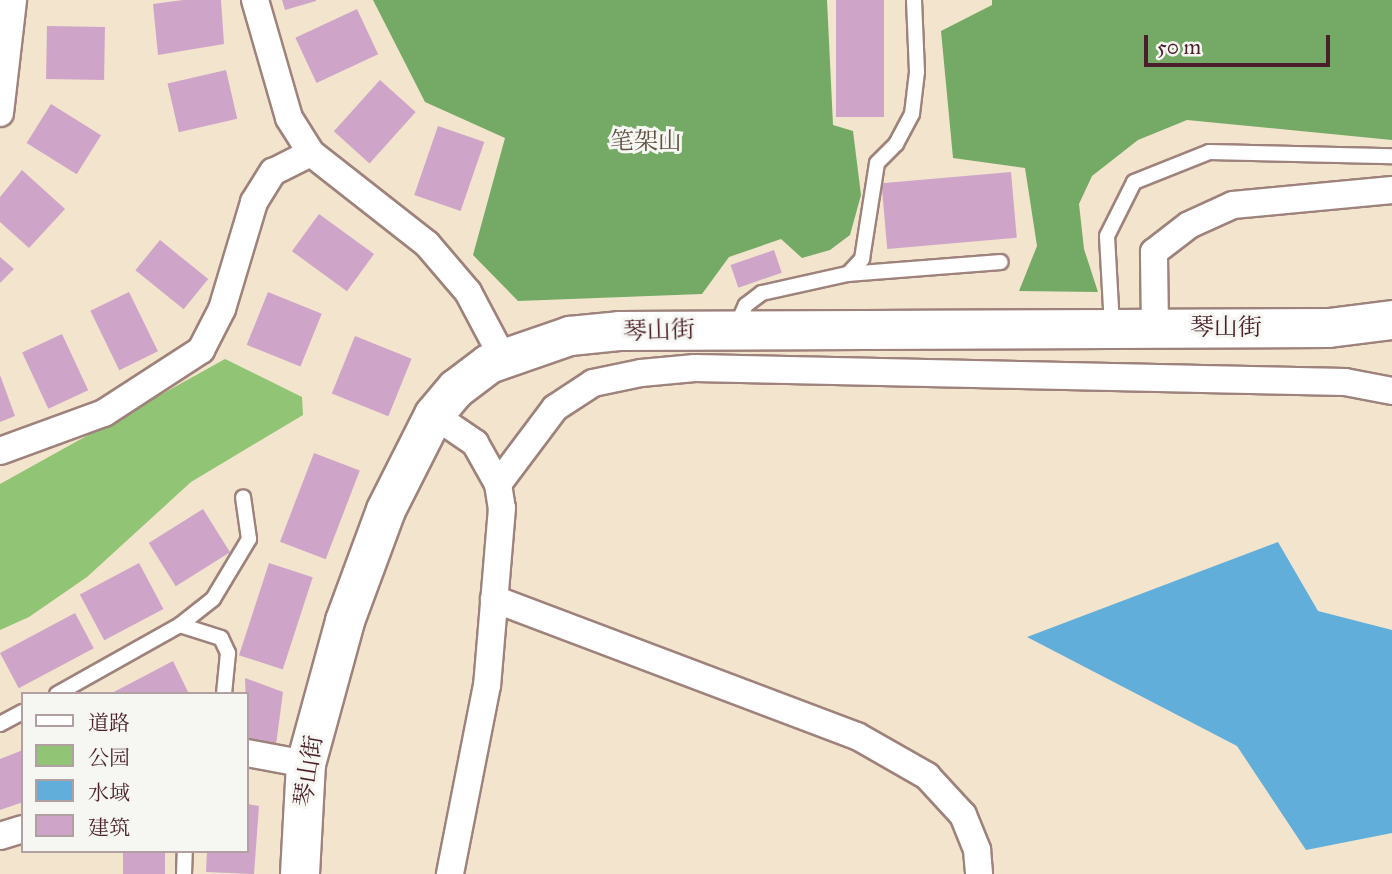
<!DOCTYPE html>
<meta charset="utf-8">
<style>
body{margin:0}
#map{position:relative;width:1392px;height:874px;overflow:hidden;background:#f3e4cd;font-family:"IM FELL Great Primer","Noto Serif SC",serif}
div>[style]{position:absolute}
.green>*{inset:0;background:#91c475}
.forest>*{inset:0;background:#74aa66}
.water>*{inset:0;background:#61aeda}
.building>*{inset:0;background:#cea5c9;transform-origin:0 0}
.roads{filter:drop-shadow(2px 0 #9e827c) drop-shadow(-2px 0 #9e827c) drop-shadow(0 2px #9e827c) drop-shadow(0 -2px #9e827c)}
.lane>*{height:14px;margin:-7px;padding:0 7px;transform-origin:7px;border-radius:7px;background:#fff}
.street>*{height:26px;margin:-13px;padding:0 13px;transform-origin:13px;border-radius:13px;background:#fff}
.secondary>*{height:38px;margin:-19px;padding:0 19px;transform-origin:19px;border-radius:19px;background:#fff}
span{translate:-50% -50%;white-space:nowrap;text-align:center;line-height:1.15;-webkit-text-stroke:6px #f6f6f2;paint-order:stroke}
.park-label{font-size:24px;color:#5f5141}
.street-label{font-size:24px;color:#4a1f2b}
.legend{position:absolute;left:21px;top:692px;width:228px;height:161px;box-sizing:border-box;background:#f6f6f2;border:2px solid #b1a0a2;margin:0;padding:9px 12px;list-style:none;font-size:21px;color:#4a1f2b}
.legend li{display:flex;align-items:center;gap:14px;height:35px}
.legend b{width:35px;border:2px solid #b1a0a2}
.scale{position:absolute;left:1144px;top:35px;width:186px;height:32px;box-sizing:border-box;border:4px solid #4a1f2b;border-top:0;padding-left:9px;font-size:21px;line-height:24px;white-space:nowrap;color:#4a1f2b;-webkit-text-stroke:5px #f6f6f2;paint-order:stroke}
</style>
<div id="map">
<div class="green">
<div style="clip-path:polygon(225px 359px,302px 397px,303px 415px,191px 482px,87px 577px,29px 617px,0 630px,0 484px)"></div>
</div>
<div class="forest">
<div style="clip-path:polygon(373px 0,827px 0,833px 125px,853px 131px,861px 195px,850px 235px,830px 250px,802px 258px,781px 239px,729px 257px,702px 294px,518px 301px,473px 255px,505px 138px,425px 102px)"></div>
<div style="clip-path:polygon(992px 0,1392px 0,1392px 140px,1187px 120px,1138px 140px,1092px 176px,1079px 204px,1084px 249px,1098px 292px,1019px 291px,1037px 246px,1025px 168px,953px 158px,941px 31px,992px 5px)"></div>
</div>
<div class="water">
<div style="clip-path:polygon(1278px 542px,1318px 611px,1392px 630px,1392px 833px,1306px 850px,1237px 746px,1027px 637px)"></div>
</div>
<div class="building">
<div style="clip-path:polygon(183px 0,221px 0,224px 44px,158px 55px,153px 4px)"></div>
<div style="clip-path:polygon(282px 0,316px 0,316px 1px,285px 10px)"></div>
<div style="left:836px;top:0;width:48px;height:117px"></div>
<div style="left:357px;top:9px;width:50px;height:68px;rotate:65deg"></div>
<div style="left:47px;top:26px;width:58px;height:53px;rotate:1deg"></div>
<div style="left:226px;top:70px;width:50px;height:60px;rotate:77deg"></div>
<div style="left:380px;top:80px;width:48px;height:69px;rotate:42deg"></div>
<div style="left:51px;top:104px;width:59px;height:46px;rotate:32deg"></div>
<div style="left:438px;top:126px;width:49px;height:73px;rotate:19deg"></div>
<div style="clip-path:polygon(22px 170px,65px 209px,29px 248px,0 222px,0 197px)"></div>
<div style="left:1011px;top:172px;width:66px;height:130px;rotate:85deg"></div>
<div style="left:319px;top:214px;width:68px;height:46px;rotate:36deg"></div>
<div style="left:160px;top:240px;width:62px;height:39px;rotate:39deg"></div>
<div style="left:774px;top:250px;width:24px;height:46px;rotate:71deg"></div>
<div style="clip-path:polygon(0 257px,14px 269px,0 283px)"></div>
<div style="left:129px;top:292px;width:66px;height:43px;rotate:64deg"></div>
<div style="left:268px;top:292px;width:58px;height:57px;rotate:22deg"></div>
<div style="left:62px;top:334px;width:62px;height:44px;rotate:65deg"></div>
<div style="left:355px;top:336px;width:61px;height:62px;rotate:22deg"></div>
<div style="clip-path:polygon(0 375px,15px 416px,0 422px)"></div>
<div style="left:314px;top:453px;width:49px;height:95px;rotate:21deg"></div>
<div style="left:203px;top:509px;width:51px;height:64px;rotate:58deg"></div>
<div style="left:139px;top:563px;width:52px;height:67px;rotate:62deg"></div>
<div style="left:269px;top:563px;width:46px;height:97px;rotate:18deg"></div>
<div style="left:75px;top:613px;width:40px;height:85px;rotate:62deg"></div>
<div style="clip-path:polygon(173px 661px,189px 694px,110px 694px)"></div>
<div style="clip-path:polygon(245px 678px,283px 692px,276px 745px,247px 741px)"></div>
<div style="clip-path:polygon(23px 750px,23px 802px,0 810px,0 759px)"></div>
<div style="clip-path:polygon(247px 804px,259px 806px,254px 874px,206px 872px,207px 851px,247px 851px)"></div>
<div style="left:123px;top:851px;width:42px;height:23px"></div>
</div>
<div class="roads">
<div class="lane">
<div style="left:848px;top:274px;width:153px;rotate:-4.5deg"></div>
<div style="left:1112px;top:326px;width:90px;rotate:-93.2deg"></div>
<div style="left:1107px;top:236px;width:60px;rotate:-63.4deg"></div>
<div style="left:1134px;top:182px;width:81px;rotate:-21.8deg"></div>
<div style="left:1209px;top:152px;width:183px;rotate:1.3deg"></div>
<div style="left:736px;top:327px;width:24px;rotate:-66deg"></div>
<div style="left:746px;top:305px;width:20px;rotate:-37deg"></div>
<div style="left:762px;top:293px;width:88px;rotate:-12.5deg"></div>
<div style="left:848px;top:274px;width:21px;rotate:-47deg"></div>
<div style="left:862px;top:259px;width:97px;rotate:-81.1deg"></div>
<div style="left:877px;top:163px;width:27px;rotate:-45deg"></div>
<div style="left:896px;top:144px;width:34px;rotate:-62deg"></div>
<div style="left:912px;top:114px;width:42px;rotate:-83.2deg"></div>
<div style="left:917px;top:72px;width:72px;rotate:-92.4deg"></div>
<div style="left:180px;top:625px;width:42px;rotate:-38.2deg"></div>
<div style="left:213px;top:599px;width:70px;rotate:-59deg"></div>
<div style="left:249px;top:539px;width:42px;rotate:-98.1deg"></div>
<div style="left:57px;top:694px;width:141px;rotate:-29.3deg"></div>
<div style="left:180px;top:625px;width:43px;rotate:17.6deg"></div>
<div style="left:221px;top:638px;width:17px;rotate:65deg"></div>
<div style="left:228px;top:653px;width:41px;rotate:95.6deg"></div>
<div style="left:0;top:724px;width:26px;rotate:-28deg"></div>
<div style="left:184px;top:874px;width:23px;rotate:-88deg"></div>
</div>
<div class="street">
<div style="left:255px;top:0;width:123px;rotate:73.9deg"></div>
<div style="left:289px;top:118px;width:41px;rotate:57.8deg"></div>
<div style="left:311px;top:153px;width:147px;rotate:38.1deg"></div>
<div style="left:427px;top:244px;width:63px;rotate:49.5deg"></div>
<div style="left:468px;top:292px;width:75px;rotate:62.1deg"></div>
<div style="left:0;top:113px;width:114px;rotate:-83.4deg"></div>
<div style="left:1155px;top:328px;width:76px;rotate:-90.8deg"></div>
<div style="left:1154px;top:252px;width:44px;rotate:-37.6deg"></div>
<div style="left:1189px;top:225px;width:48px;rotate:-24.4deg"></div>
<div style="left:1233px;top:205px;width:160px;rotate:-5.4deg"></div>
<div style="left:434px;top:415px;width:50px;rotate:34.3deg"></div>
<div style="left:475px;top:443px;width:47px;rotate:60.7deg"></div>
<div style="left:498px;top:484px;width:24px;rotate:81deg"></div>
<div style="left:502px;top:508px;width:178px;rotate:94.8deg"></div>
<div style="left:487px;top:685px;width:193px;rotate:101.1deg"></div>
<div style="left:0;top:451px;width:111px;rotate:-20.1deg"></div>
<div style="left:104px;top:413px;width:116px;rotate:-33deg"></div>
<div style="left:201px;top:350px;width:46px;rotate:-62.9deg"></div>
<div style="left:222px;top:309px;width:112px;rotate:-73.3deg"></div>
<div style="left:254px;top:202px;width:36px;rotate:-58deg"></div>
<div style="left:273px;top:172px;width:42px;rotate:-26.6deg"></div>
<div style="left:498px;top:484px;width:95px;rotate:-53.1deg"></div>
<div style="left:555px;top:408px;width:45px;rotate:-33.3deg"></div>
<div style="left:593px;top:383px;width:49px;rotate:-11.8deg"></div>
<div style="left:641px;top:373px;width:54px;rotate:-5.3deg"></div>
<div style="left:695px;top:368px;width:650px;rotate:1.23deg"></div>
<div style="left:1345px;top:382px;width:48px;rotate:10.8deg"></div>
<div style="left:494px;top:599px;width:388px;rotate:20.7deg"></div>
<div style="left:857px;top:736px;width:81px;rotate:29.7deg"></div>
<div style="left:927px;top:776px;width:53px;rotate:47.3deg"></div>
<div style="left:963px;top:815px;width:38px;rotate:68deg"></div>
<div style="left:977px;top:850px;width:24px;rotate:85deg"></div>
<div style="left:247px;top:753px;width:60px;rotate:10.6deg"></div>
<div style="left:0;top:836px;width:24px;rotate:-17deg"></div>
</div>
<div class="secondary">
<div style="left:300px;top:874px;width:110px;rotate:-86.9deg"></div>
<div style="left:306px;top:764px;width:148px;rotate:-74.7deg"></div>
<div style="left:345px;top:621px;width:118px;rotate:-69.7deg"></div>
<div style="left:386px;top:510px;width:106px;rotate:-63.2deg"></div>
<div style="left:434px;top:415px;width:34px;rotate:-50deg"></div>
<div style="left:456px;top:389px;width:41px;rotate:-37.1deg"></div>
<div style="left:489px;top:364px;width:86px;rotate:-19.1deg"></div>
<div style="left:570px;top:336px;width:49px;rotate:-5.8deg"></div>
<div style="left:619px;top:331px;width:710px;rotate:-0.24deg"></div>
<div style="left:1329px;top:328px;width:64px;rotate:-7.2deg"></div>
</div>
</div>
<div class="park-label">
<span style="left:646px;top:142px">笔架山</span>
</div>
<div class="street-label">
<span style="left:1226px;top:328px">琴山街</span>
<span style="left:659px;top:331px;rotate:-2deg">琴山街</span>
<span style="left:309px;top:771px;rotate:-81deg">琴山街</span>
</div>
<ul class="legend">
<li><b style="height:9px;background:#fff"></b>道路</li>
<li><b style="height:19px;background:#91c475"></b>公园</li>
<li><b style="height:19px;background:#61aeda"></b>水域</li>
<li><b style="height:19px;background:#cea5c9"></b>建筑</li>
</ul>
<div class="scale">50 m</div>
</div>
